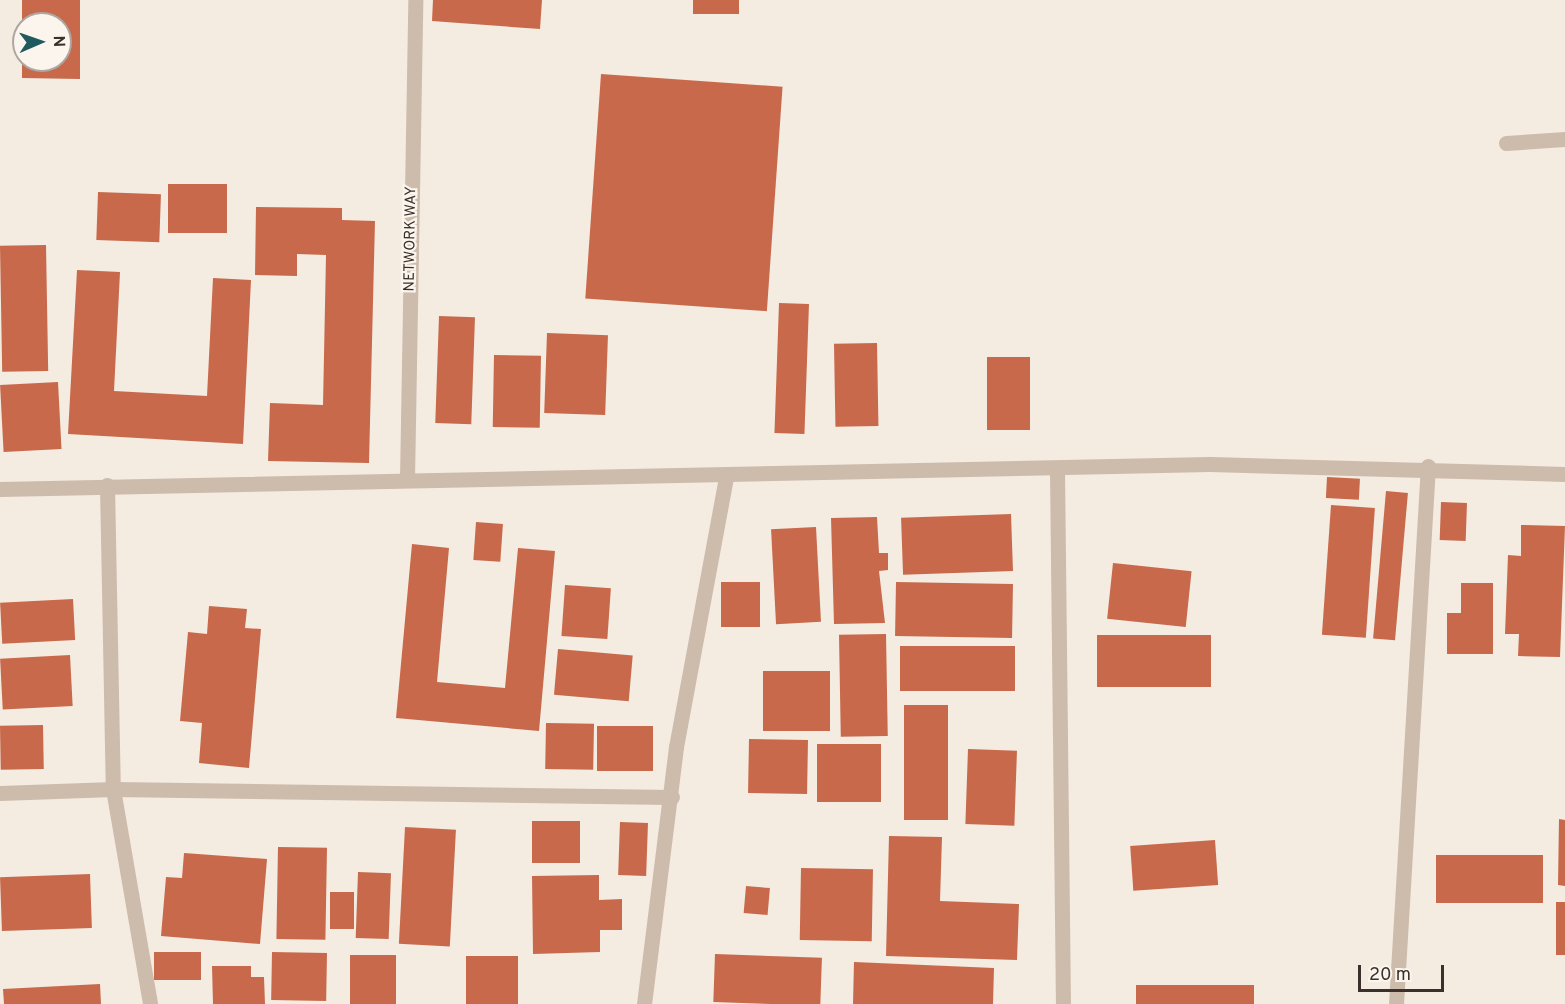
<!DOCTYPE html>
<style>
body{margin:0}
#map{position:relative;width:1565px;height:1004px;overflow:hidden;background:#f4ebe1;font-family:Overpass,sans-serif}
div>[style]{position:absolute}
.building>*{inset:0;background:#c8694b;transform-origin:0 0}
.service>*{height:15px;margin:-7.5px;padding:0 7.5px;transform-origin:7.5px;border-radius:7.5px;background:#cdbbac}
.minor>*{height:15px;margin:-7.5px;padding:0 7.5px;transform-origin:7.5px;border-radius:7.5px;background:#cdbbac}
span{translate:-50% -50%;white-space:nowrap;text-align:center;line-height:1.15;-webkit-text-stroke:4.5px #fbf5ee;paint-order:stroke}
.street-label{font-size:15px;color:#3b302b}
.north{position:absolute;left:12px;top:12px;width:60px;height:60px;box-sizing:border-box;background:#fbf5ee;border:2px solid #aea6a0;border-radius:50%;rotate:88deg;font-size:16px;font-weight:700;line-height:24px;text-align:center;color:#3b302b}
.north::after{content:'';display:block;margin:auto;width:21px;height:27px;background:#1f5a5e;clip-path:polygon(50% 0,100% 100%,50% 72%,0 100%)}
.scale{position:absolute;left:1358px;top:965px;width:86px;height:27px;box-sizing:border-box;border:3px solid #3b302b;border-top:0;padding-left:8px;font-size:18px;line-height:21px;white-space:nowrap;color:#3b302b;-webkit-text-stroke:4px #fbf5ee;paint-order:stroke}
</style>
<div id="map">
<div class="building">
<div style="clip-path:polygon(22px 0,80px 0,80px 79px,22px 78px,22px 60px,60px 60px,60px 24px,22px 24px)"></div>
<div style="clip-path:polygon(433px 0,542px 0,540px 29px,432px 21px)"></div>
<div style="left:693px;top:0;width:46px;height:14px"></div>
<div style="left:601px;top:74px;width:182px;height:225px;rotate:4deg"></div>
<div style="left:168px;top:184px;width:59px;height:49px"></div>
<div style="left:98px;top:192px;width:63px;height:48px;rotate:2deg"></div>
<div style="clip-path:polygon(256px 207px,342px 208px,342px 220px,375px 221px,369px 463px,268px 461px,270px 403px,323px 405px,326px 255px,297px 254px,297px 276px,255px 275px)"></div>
<div style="left:46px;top:245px;width:126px;height:46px;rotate:89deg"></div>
<div style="clip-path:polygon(77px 270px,120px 272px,114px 391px,207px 396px,213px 278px,251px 280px,243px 444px,68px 434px)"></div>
<div style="left:779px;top:303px;width:30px;height:130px;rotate:2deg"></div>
<div style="left:439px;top:316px;width:36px;height:107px;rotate:2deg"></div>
<div style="left:547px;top:333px;width:61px;height:80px;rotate:2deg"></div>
<div style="left:877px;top:343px;width:83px;height:43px;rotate:89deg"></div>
<div style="left:494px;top:355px;width:47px;height:72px;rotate:1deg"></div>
<div style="left:987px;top:357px;width:43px;height:73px"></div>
<div style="left:58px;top:382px;width:67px;height:58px;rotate:87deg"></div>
<div style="left:1327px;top:477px;width:33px;height:21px;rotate:3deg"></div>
<div style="left:1386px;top:491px;width:22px;height:148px;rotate:5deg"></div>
<div style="left:1441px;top:502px;width:26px;height:38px;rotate:2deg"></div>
<div style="left:1331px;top:505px;width:44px;height:130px;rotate:4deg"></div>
<div style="left:1011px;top:514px;width:57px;height:110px;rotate:88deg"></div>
<div style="clip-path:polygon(877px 517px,879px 553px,888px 553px,888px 570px,879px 571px,885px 623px,834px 624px,831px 518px)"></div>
<div style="left:476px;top:522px;width:27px;height:38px;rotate:4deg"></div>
<div style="clip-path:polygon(1521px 525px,1565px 526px,1560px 657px,1518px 656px,1519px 634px,1505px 634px,1508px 555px,1521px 556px)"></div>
<div style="left:816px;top:527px;width:95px;height:45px;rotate:87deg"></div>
<div style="clip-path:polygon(412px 544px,449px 548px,437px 682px,505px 688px,518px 548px,555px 551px,539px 731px,396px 718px)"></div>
<div style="left:1113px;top:563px;width:79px;height:56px;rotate:6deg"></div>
<div style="left:721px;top:582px;width:39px;height:45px"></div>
<div style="left:896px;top:582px;width:117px;height:54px;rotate:1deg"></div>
<div style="clip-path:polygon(1461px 583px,1493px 583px,1493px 654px,1447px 654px,1447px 613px,1461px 613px)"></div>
<div style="left:565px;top:585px;width:46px;height:51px;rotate:4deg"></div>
<div style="left:73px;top:599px;width:41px;height:73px;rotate:87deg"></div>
<div style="clip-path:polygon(209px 606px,247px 609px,245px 628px,261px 629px,249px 768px,199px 763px,202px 723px,180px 721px,188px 632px,207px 634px)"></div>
<div style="left:886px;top:634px;width:102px;height:47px;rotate:89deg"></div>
<div style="left:1097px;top:635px;width:114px;height:52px"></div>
<div style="left:900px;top:646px;width:115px;height:45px"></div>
<div style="left:558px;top:649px;width:75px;height:46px;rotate:5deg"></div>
<div style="left:70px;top:655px;width:51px;height:70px;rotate:87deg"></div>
<div style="left:763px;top:671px;width:67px;height:60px"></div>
<div style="left:904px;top:705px;width:44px;height:115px"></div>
<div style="left:546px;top:723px;width:48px;height:46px;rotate:1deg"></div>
<div style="left:43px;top:725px;width:44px;height:43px;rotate:89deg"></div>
<div style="left:597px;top:726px;width:56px;height:45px"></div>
<div style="left:749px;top:739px;width:59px;height:54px;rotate:1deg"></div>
<div style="left:817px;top:744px;width:64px;height:58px"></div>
<div style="left:968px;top:749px;width:49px;height:75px;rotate:2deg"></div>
<div style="clip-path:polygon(1559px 819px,1565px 820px,1565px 886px,1558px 885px)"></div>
<div style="left:532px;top:821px;width:48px;height:42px"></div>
<div style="left:620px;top:822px;width:28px;height:53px;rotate:2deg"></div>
<div style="left:405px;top:827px;width:51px;height:117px;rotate:3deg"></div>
<div style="clip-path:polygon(889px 836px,942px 837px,940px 901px,1019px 904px,1017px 960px,886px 956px)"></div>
<div style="left:1215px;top:840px;width:45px;height:85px;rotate:86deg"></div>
<div style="left:278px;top:847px;width:49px;height:92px;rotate:1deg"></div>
<div style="clip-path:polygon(184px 853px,267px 859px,260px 944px,161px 936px,166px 877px,182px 878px)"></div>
<div style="left:1436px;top:855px;width:107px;height:48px"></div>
<div style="left:801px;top:868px;width:72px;height:72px;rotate:1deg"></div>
<div style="left:358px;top:872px;width:33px;height:66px;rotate:2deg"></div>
<div style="left:90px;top:874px;width:54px;height:90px;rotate:88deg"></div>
<div style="clip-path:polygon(599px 875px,599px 900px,622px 899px,622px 930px,600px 930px,600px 952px,533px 954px,532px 876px)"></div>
<div style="left:746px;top:886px;width:24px;height:27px;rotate:5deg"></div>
<div style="left:330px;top:892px;width:24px;height:37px"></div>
<div style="left:1556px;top:902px;width:9px;height:53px"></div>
<div style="left:154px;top:952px;width:47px;height:28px"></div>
<div style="left:272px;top:952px;width:55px;height:48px;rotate:1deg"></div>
<div style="left:715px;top:954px;width:107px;height:48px;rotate:2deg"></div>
<div style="left:350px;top:955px;width:46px;height:49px"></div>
<div style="left:466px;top:956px;width:52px;height:48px"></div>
<div style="clip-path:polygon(854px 962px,994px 968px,993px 1004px,853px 1004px)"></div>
<div style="clip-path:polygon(212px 966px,251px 966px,251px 977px,264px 977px,265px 1004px,213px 1004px)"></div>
<div style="clip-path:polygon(100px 984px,101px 1004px,4px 1004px,3px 989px)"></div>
<div style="left:1136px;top:985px;width:118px;height:19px"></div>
</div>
<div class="service">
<div style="left:1506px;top:143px;width:59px;rotate:-3.9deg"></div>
</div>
<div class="minor">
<div style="left:1057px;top:470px;width:534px;rotate:89.36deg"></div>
<div style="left:407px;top:479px;width:479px;rotate:-89deg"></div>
<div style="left:107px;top:485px;width:304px;rotate:88.9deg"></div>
<div style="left:113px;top:789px;width:218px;rotate:80.2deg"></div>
<div style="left:0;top:489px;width:1210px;rotate:-1.18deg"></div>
<div style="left:1210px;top:464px;width:355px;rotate:1.6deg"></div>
<div style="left:0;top:793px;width:113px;rotate:-2deg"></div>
<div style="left:113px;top:789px;width:559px;rotate:0.82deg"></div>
<div style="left:644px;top:1004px;width:259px;rotate:-82.9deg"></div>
<div style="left:676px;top:747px;width:274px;rotate:-79.5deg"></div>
<div style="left:1396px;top:1004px;width:539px;rotate:-86.6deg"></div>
</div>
<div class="street-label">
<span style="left:411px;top:239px;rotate:-89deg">NETWORK WAY</span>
</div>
<div class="north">N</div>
<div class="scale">20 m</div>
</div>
